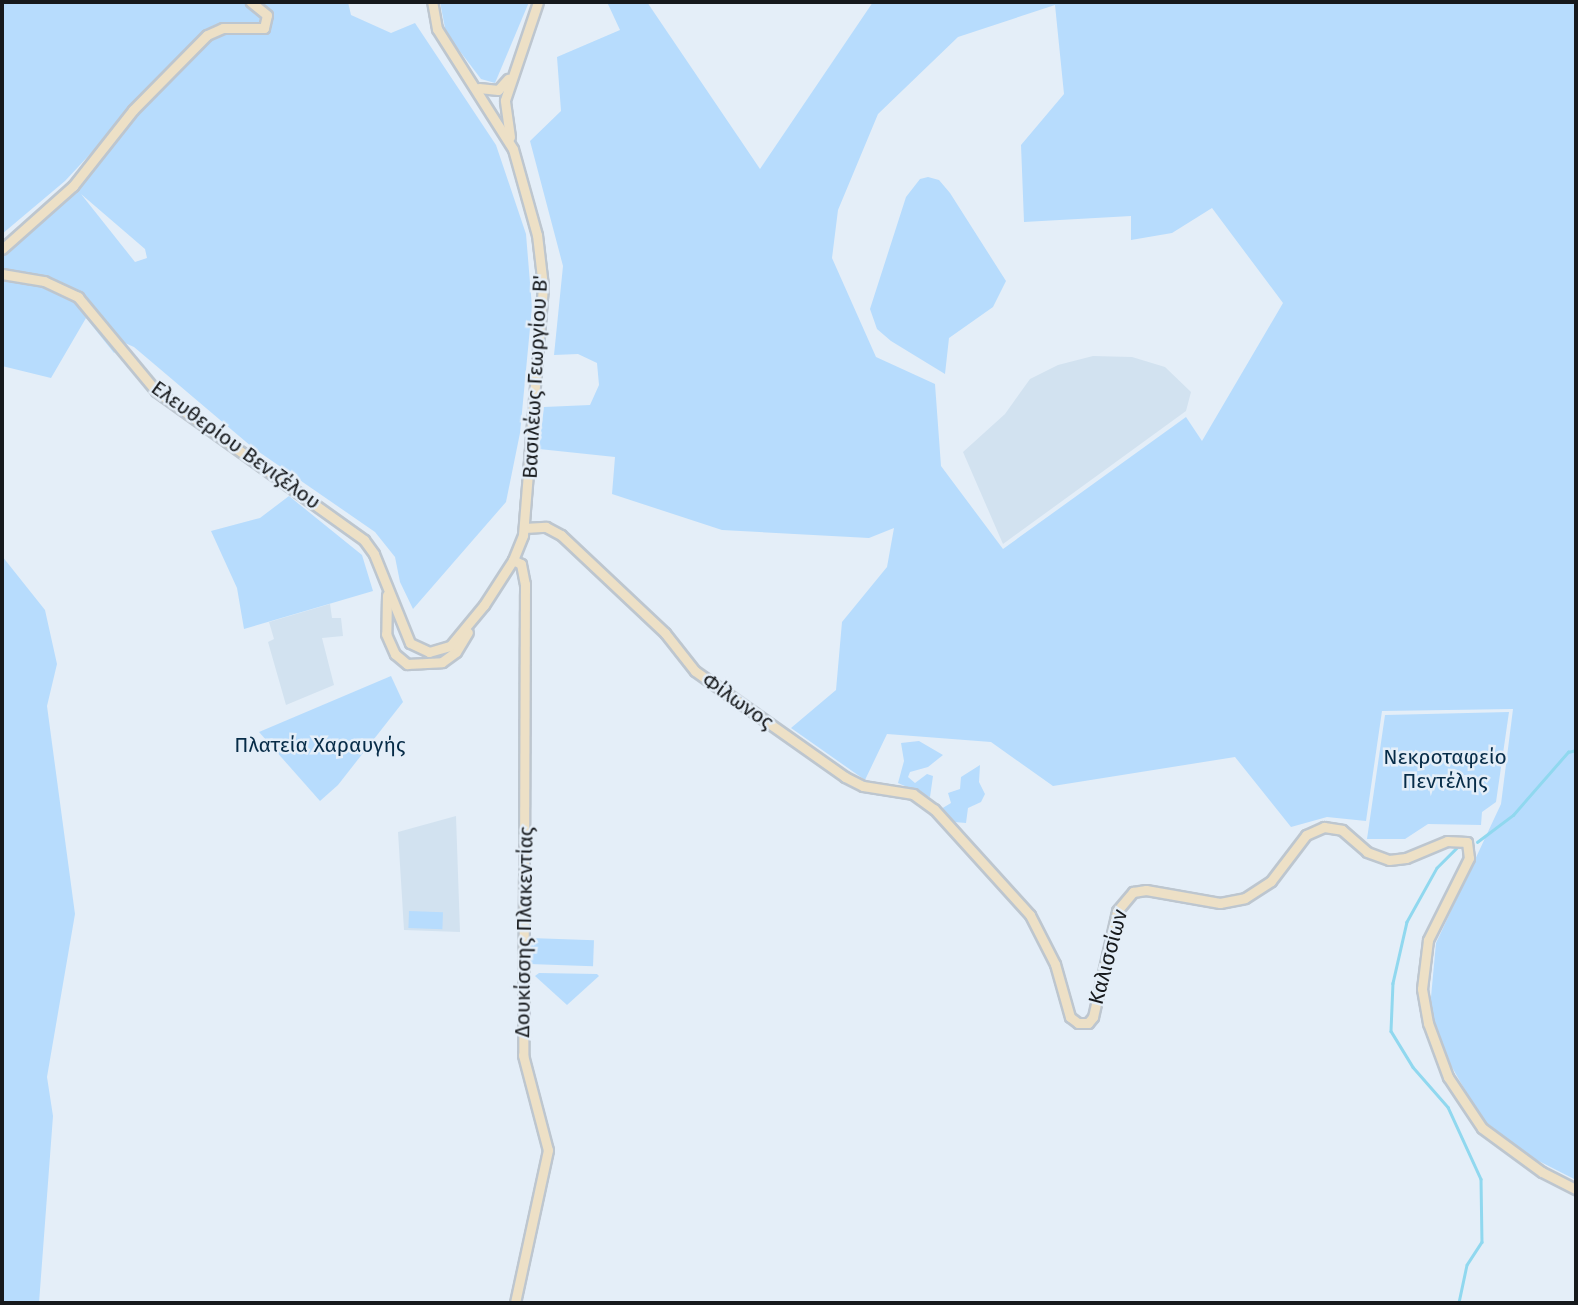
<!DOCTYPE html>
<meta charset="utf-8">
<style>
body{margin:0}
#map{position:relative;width:1578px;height:1305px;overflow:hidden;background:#e4eef8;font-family:"Fira Sans",sans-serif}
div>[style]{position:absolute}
.built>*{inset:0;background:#d2e2f0}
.green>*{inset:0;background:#b7dcfd;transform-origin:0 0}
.stream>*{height:2.5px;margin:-1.25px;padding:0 1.25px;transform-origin:1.25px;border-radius:1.25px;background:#90d8ef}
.roads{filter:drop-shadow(2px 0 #bdc6cf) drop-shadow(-2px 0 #bdc6cf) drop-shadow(0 2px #bdc6cf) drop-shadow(0 -2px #bdc6cf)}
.secondary>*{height:9px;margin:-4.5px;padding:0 4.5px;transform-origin:4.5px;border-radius:4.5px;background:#ede0c6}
span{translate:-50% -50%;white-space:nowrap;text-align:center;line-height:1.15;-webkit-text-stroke:5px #e4eef8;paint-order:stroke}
.street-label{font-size:21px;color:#16191c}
.park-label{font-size:21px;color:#072c48}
.frame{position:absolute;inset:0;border:4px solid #16191c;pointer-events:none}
</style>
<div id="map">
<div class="built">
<div style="clip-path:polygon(1093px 356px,1132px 357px,1165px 367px,1191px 392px,1186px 411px,1003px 544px,963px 452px,1005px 414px,1030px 379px,1058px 365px)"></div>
<div style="clip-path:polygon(330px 604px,332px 618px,341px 618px,343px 636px,322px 638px,334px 685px,286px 705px,268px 642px,274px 639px,269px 622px)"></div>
<div style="clip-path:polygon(456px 816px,460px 932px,404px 930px,398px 832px)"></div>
</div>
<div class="green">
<div style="clip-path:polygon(2px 2px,247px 2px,264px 15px,261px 25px,219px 25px,203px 33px,65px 181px,2px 234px)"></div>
<div style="clip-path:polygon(evenodd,259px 2px,348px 2px,351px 15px,391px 33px,415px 23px,496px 145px,526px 234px,532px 307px,520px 433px,506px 502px,413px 609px,400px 582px,395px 557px,375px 532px,252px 447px,134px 347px,125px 343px,114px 353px,86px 318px,51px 378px,2px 366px,2px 253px,77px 190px,136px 111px,207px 36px,221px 30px,255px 34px,266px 29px,271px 13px,259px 2px,81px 194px,145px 249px,147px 258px,135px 262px,81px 194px)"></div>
<div style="clip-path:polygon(440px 2px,529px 2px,495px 83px,481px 79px,446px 33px)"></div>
<div style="clip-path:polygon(evenodd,607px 2px,647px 2px,760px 169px,873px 2px,1576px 2px,1576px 1180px,1527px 1155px,1481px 1118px,1445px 1055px,1430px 1008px,1436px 943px,1501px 804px,1513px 709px,1382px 711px,1366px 821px,1327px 817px,1291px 827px,1235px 757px,1053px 786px,991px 742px,887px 734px,865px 780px,791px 728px,836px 690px,842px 622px,887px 567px,894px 528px,869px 538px,722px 530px,612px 494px,615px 457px,539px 449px,544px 407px,590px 405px,599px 385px,597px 363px,578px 354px,554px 355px,563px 266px,530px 141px,561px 111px,557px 57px,620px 30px,607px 2px,1055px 5px,1064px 94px,1021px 145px,1024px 222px,1131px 216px,1131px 240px,1172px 233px,1212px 208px,1283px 303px,1202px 441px,1186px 417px,1003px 549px,941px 466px,935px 384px,876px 357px,832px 258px,838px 210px,878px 114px,958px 37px,1055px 5px)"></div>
<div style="clip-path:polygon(928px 177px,939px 180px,950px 193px,1006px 281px,993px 307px,949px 338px,945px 374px,891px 341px,877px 329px,870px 309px,906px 197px,920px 179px)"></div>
<div style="clip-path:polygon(289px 496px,362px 555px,373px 591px,244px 629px,237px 588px,211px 531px,260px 518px)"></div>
<div style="clip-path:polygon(2px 556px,45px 610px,57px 664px,47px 706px,75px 914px,47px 1077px,53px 1116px,39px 1303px,2px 1303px)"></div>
<div style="clip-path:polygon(391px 676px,403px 702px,338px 785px,320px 801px,259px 732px)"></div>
<div style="clip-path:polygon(1509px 712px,1496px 802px,1482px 812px,1481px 825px,1428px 824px,1405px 839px,1367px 839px,1385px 715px)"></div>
<div style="clip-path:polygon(919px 741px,943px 755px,928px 767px,910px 772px,908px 777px,915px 783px,927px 774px,933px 776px,930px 797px,898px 783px,904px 761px,901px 743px)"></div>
<div style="clip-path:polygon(980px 765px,979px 782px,985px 794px,981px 802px,968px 808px,966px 823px,954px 822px,941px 809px,951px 803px,948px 793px,960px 789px,961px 777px)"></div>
<div style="left:409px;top:911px;width:34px;height:17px;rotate:2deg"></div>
<div style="left:530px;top:938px;width:64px;height:26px;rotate:2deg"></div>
<div style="clip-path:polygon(539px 973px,597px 974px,599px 976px,567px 1005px,535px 976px)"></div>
</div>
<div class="stream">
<div style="left:1477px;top:842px;width:45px;rotate:-36.9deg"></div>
<div style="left:1513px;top:815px;width:84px;rotate:-48.9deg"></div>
<div style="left:1568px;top:752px;width:8px;rotate:-14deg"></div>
<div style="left:1457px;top:848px;width:28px;rotate:135deg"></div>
<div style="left:1437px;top:868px;width:62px;rotate:119.1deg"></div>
<div style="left:1407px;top:922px;width:63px;rotate:102.9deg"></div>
<div style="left:1393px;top:983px;width:48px;rotate:92.4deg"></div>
<div style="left:1391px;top:1031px;width:42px;rotate:58.6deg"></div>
<div style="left:1413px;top:1067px;width:53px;rotate:48.8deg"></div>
<div style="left:1448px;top:1107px;width:79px;rotate:65.4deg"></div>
<div style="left:1481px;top:1179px;width:63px;rotate:89.1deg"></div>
<div style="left:1482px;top:1242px;width:27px;rotate:123deg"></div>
<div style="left:1467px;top:1265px;width:39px;rotate:102deg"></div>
</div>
<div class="roads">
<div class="secondary">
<div style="left:479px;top:88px;width:19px;rotate:6deg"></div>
<div style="left:498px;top:90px;width:15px;rotate:-48deg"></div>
<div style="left:510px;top:137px;width:37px;rotate:-98deg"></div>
<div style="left:505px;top:100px;width:103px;rotate:-71.4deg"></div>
<div style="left:2px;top:249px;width:95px;rotate:-41.6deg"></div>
<div style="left:73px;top:186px;width:97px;rotate:-51.7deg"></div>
<div style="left:133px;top:110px;width:105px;rotate:-45.4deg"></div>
<div style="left:207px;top:35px;width:17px;rotate:-24deg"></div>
<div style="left:223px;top:28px;width:41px"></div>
<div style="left:264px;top:28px;width:13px;rotate:-77deg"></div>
<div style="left:267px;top:15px;width:21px;rotate:-141deg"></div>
<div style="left:2px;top:274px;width:43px;rotate:9.5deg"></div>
<div style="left:44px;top:281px;width:38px;rotate:25deg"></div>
<div style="left:78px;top:297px;width:122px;rotate:50.3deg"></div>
<div style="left:156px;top:391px;width:256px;rotate:35.6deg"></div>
<div style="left:364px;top:540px;width:17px;rotate:54deg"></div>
<div style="left:374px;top:554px;width:96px;rotate:68deg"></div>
<div style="left:410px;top:643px;width:21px;rotate:25deg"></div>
<div style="left:429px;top:652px;width:22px;rotate:-16deg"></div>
<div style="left:450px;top:646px;width:53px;rotate:-50.3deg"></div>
<div style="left:484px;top:605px;width:54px;rotate:-57.2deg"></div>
<div style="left:513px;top:560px;width:27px;rotate:-68deg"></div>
<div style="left:523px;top:535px;width:250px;rotate:-85.4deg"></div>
<div style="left:543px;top:286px;width:51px;rotate:-96.7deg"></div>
<div style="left:537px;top:235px;width:89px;rotate:-105.6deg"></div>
<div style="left:513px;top:149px;width:142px;rotate:-122.3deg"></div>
<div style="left:437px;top:29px;width:27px;rotate:-100deg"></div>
<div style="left:524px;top:528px;width:22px;rotate:-3deg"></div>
<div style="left:546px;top:527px;width:17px;rotate:28deg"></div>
<div style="left:561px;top:535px;width:143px;rotate:43.3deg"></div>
<div style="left:665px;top:633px;width:48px;rotate:51.7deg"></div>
<div style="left:695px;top:671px;width:184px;rotate:35.2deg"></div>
<div style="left:845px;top:777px;width:20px;rotate:27deg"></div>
<div style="left:863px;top:786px;width:51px;rotate:9.1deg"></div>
<div style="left:913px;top:794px;width:26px;rotate:36deg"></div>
<div style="left:934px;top:809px;width:143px;rotate:47.8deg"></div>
<div style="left:1030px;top:915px;width:55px;rotate:63deg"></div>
<div style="left:1055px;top:964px;width:55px;rotate:74.2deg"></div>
<div style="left:1070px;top:1017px;width:10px;rotate:37deg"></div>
<div style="left:1078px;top:1023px;width:10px"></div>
<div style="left:1088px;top:1023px;width:8px;rotate:-50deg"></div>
<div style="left:1093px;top:1017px;width:109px;rotate:-77.2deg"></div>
<div style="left:1117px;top:911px;width:25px;rotate:-50deg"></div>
<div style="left:1133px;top:892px;width:13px;rotate:-9deg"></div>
<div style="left:1146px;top:890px;width:75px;rotate:10deg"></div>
<div style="left:1220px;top:903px;width:25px;rotate:-11deg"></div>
<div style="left:1245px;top:898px;width:31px;rotate:-33deg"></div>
<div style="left:1271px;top:881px;width:58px;rotate:-52.7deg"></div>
<div style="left:1306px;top:835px;width:20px;rotate:-24deg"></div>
<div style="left:1324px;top:827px;width:18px;rotate:9deg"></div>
<div style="left:1342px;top:830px;width:33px;rotate:41deg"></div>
<div style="left:1367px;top:852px;width:23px;rotate:20deg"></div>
<div style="left:1389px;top:860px;width:17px;rotate:-7deg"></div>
<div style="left:1406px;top:858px;width:44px;rotate:-22.5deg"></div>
<div style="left:1447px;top:841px;width:20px;rotate:3deg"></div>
<div style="left:1467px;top:842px;width:16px;rotate:83deg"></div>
<div style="left:1469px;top:858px;width:92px;rotate:116.6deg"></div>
<div style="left:1428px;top:940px;width:49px;rotate:97deg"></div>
<div style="left:1422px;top:989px;width:35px;rotate:80deg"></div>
<div style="left:1428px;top:1023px;width:58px;rotate:69.7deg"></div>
<div style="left:1448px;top:1077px;width:61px;rotate:56.3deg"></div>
<div style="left:1482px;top:1128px;width:74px;rotate:36.3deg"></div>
<div style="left:1542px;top:1172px;width:38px;rotate:27deg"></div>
<div style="left:513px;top:560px;width:9px;rotate:27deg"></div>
<div style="left:521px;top:564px;width:20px;rotate:79deg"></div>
<div style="left:525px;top:584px;width:471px;rotate:90.2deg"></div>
<div style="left:523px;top:1055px;width:98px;rotate:75.3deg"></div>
<div style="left:548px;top:1150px;width:157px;rotate:102.2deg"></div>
<div style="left:387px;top:595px;width:39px;rotate:91deg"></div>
<div style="left:386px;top:634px;width:22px;rotate:66deg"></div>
<div style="left:395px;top:654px;width:16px;rotate:40deg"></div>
<div style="left:407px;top:664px;width:35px;rotate:-3deg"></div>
<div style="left:442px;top:662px;width:17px;rotate:-36deg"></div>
<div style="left:456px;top:652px;width:23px;rotate:-59deg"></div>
</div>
</div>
<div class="street-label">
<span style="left:535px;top:377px;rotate:-87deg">Βασιλέως Γεωργίου Β'</span>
<span style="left:236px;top:445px;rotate:36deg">Ελευθερίου Βενιζέλου</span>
<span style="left:738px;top:701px;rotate:35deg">Φίλωνος</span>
<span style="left:524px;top:932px;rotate:-89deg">Δουκίσσης Πλακεντίας</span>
<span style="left:1108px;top:957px;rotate:-75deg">Καλισσίων</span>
</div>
<div class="park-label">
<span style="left:320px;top:745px">Πλατεία Χαραυγής</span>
<span style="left:1445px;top:769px">Νεκροταφείο<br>Πεντέλης</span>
</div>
<div class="frame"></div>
</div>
